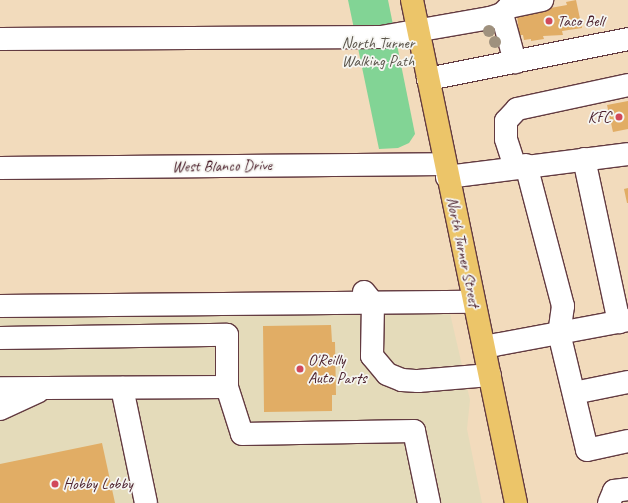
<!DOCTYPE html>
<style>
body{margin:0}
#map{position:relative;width:628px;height:503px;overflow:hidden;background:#f2dbbc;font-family:Caveat,sans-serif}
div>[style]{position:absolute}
.built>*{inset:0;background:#e4dbba}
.green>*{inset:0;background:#82d495}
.building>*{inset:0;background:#e1ad65}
.roads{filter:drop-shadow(1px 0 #633b41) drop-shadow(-1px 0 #633b41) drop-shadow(0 1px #633b41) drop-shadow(0 -1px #633b41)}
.minor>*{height:22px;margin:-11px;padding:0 11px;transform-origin:11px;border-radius:11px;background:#fff}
.major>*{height:22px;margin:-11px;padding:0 11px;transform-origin:11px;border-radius:11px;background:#ecc569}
.trees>*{width:12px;height:12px;margin:-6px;border-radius:50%;background:#9f917e}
.dots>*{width:11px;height:11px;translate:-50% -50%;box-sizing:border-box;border:2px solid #f6f6f2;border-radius:50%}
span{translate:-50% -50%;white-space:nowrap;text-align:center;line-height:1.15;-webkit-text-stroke:3.5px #f6f6f2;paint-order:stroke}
.poi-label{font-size:16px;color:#4a1f2b}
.left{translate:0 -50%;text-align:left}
.right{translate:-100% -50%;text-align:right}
.park-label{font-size:16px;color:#5b554b}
.street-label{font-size:16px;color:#4a1f2b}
</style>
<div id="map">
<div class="built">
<div style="clip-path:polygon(369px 292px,446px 296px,470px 400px,467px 429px,482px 503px,0 503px,0 314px,230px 310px,232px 293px)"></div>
</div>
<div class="green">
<div style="clip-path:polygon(348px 0,388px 0,415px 134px,409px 143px,398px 148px,379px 149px)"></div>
</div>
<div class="building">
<div style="clip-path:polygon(576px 0,582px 28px,562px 31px,563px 35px,543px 36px,544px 39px,531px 41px,531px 39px,524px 40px,523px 35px,519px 35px,517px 14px,567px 5px,566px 2px)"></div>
<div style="clip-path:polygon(628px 101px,628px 129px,613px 132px,607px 105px)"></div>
<div style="clip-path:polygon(628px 188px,628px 203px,627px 203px,624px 189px)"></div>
<div style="clip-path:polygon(331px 325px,332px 342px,335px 342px,336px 395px,332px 395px,332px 411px,264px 412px,263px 326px)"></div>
<div style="clip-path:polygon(102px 443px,115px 503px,0 503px,0 464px)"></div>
</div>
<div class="roads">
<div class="minor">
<div style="left:502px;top:14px;width:50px;rotate:74.8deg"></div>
<div style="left:0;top:39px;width:381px;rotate:-0.3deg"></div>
<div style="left:381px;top:37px;width:111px;rotate:-9.9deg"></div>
<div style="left:490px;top:18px;width:13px;rotate:-18deg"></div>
<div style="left:502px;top:14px;width:10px;rotate:-45deg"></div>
<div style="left:509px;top:7px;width:34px;rotate:-12deg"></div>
<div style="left:428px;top:79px;width:204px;rotate:-11.3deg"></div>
<div style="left:584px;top:159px;width:167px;rotate:77.9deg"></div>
<div style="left:526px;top:165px;width:146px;rotate:75.3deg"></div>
<div style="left:563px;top:306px;width:27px;rotate:98deg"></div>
<div style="left:559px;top:333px;width:120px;rotate:76.5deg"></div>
<div style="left:587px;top:450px;width:42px;rotate:-12.4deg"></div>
<div style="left:515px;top:167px;width:29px;rotate:-108deg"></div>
<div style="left:506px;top:139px;width:18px;rotate:-90deg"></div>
<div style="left:506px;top:121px;width:16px;rotate:-47deg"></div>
<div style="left:517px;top:109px;width:114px;rotate:-12.2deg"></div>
<div style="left:0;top:168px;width:444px;rotate:-0.5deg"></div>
<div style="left:447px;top:177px;width:182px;rotate:-7.2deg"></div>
<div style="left:364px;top:292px;width:14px;rotate:51deg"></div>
<div style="left:373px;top:303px;width:53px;rotate:91.1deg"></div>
<div style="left:372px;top:356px;width:23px;rotate:50deg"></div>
<div style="left:387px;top:374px;width:16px;rotate:22deg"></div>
<div style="left:402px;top:380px;width:16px;rotate:4deg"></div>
<div style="left:418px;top:381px;width:72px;rotate:-4.8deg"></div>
<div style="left:0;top:306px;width:473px;rotate:-0.5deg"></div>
<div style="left:0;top:338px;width:227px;rotate:-0.8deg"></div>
<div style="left:227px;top:335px;width:52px;rotate:90deg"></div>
<div style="left:227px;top:387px;width:227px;rotate:179.7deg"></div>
<div style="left:484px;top:347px;width:147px;rotate:-10.6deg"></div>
<div style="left:227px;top:387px;width:49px;rotate:72.3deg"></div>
<div style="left:242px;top:434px;width:172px;rotate:-1deg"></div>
<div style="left:414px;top:431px;width:74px;rotate:78.2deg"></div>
<div style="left:122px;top:388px;width:117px;rotate:78.2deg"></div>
<div style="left:574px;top:393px;width:55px;rotate:-11.5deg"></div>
<div style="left:0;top:409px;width:43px;rotate:-24.8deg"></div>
<div style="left:609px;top:503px;width:13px;rotate:-67deg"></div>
<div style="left:614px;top:491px;width:14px;rotate:-8deg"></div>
</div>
<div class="major">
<div style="left:412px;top:0;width:514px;rotate:78.32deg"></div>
</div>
</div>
<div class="trees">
<div style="left:489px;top:31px"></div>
<div style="left:495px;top:42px"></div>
</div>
<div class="dots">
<div style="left:549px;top:21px;background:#d1495b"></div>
<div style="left:619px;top:117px;background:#d1495b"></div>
<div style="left:300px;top:369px;background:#d1495b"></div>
<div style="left:55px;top:484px;background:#d1495b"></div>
</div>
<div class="poi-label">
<span class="left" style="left:557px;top:21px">Taco Bell</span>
<span class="right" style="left:611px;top:117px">KFC</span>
<span class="left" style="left:308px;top:369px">O'Reilly<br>Auto Parts</span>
<span class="left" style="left:63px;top:484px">Hobby Lobby</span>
</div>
<div class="park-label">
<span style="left:378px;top:52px">North Turner<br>Walking Path</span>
</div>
<div class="street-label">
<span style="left:222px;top:166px;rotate:-1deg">West Blanco Drive</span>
<span style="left:463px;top:252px;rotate:78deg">North Turner Street</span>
</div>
</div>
